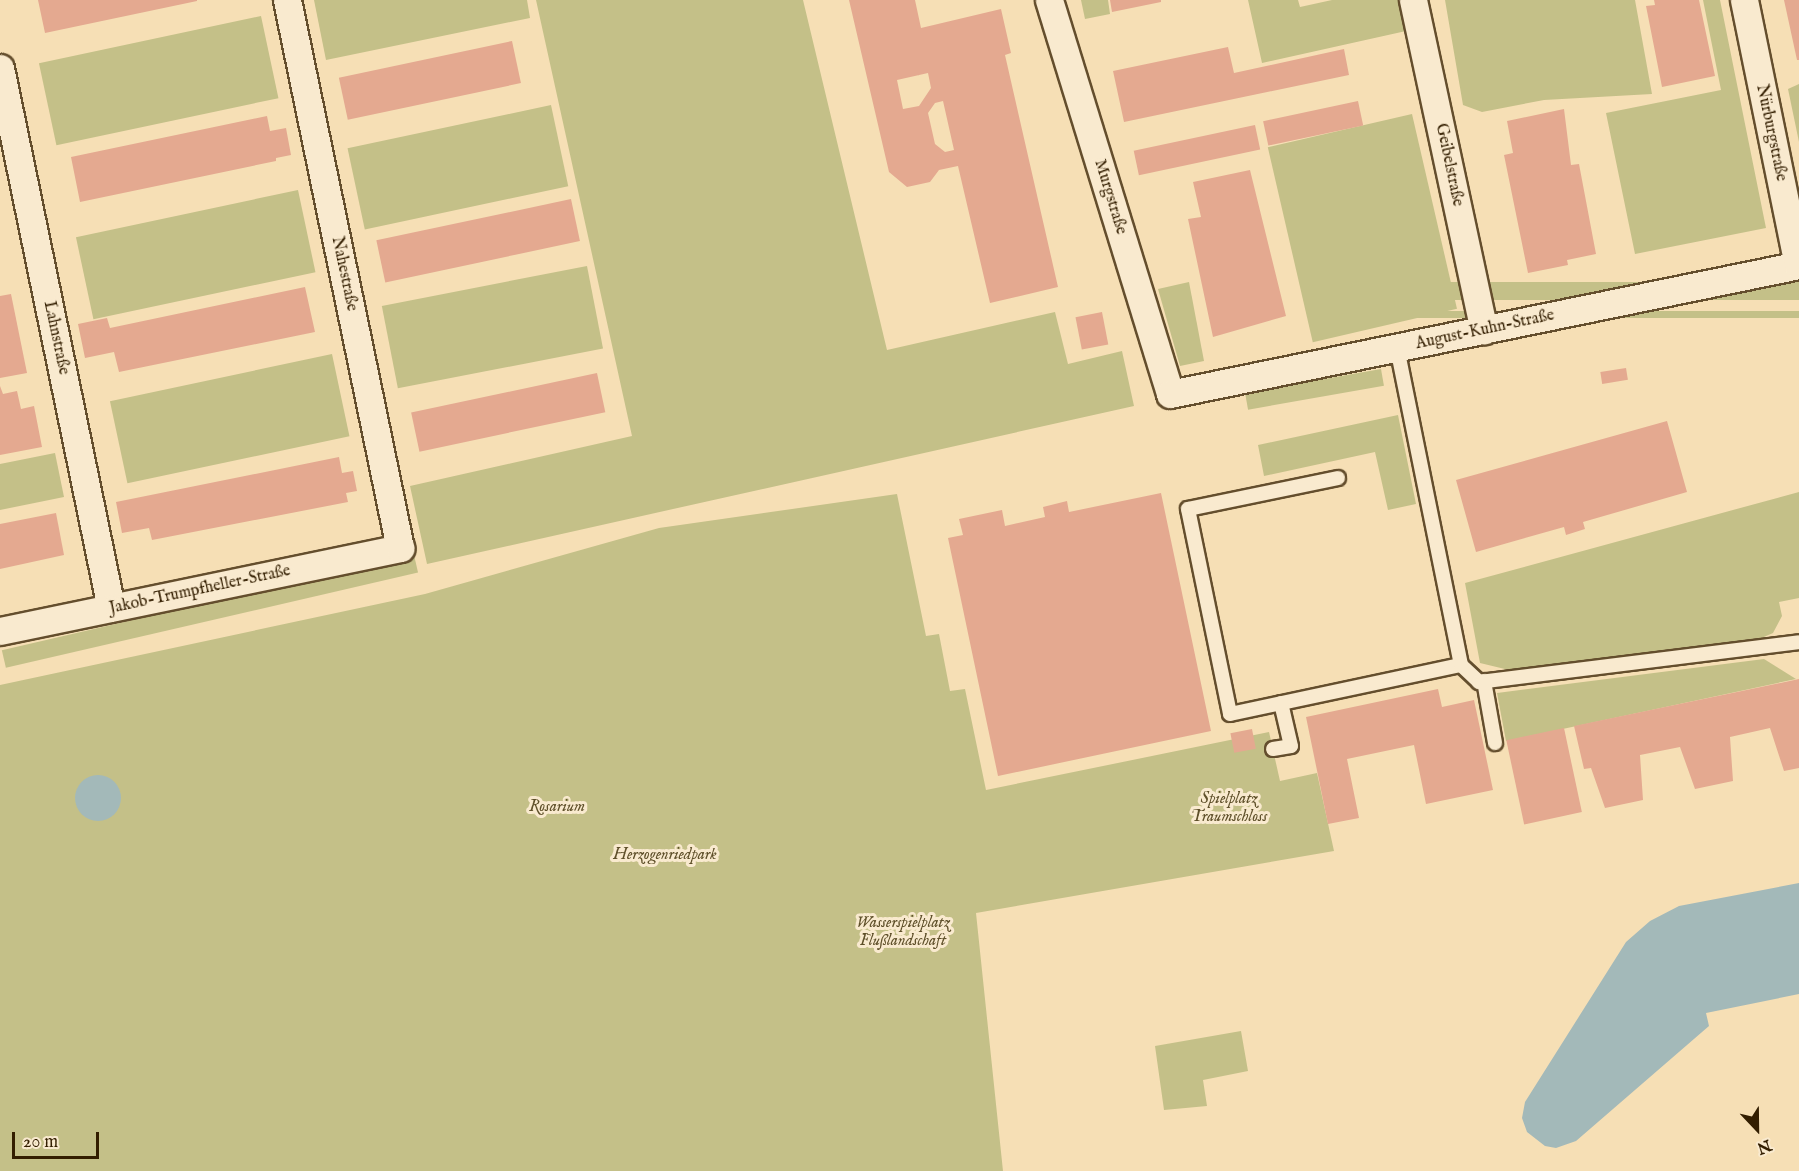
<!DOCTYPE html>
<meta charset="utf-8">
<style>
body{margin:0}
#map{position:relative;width:1799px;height:1171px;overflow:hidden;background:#f6dfb5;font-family:"IM FELL English",serif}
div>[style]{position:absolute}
.green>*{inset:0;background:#c4c088;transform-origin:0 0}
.water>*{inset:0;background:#a3b9b9}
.round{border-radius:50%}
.building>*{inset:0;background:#e4a990;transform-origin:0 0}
.roads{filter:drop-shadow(2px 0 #644e2d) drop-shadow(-2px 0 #644e2d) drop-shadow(0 2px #644e2d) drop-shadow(0 -2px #644e2d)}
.service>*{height:14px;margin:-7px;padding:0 7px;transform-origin:7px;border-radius:7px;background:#f9eacf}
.minor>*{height:27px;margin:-13.5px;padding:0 13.5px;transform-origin:13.5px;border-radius:13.5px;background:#f9eacf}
span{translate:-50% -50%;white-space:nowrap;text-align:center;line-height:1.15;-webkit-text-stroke:6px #f9eacf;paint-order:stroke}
.street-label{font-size:16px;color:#331e00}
.park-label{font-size:16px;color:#5e4f29;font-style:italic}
.north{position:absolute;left:1727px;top:1099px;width:60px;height:60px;-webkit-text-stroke:4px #f9eacf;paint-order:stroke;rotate:158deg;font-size:16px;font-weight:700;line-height:24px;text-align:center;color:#331e00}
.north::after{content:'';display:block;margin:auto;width:21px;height:27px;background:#331e00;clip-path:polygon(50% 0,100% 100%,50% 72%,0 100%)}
.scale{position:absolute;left:12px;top:1132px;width:87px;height:27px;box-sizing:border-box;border:3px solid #331e00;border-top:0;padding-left:8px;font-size:18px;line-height:21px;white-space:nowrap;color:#331e00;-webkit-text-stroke:4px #f9eacf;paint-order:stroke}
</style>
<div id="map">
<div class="green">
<div style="clip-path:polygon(314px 0,527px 0,530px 18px,326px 60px)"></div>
<div style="clip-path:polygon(536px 0,803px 0,887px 350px,1055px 312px,1068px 364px,1122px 351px,1134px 406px,427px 564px,410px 486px,632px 436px)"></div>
<div style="clip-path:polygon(1081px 0,1108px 0,1110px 14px,1085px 19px)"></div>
<div style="clip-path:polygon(1248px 0,1298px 0,1300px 7px,1332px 0,1399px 0,1406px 31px,1262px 63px)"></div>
<div style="clip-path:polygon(1445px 0,1635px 0,1652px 94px,1544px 100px,1482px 112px,1463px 105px)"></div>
<div style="clip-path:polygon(1703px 0,1720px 0,1766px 228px,1635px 254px,1606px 113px,1721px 90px)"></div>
<div style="left:261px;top:16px;width:84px;height:227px;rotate:78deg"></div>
<div style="clip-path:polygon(1799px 84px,1799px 142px,1788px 89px)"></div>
<div style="left:551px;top:105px;width:83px;height:208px;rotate:78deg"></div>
<div style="left:1412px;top:114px;width:200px;height:148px;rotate:77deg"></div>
<div style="left:298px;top:190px;width:84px;height:227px;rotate:78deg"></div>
<div style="left:587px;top:266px;width:84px;height:209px;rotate:79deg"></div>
<div style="clip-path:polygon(1189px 282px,1204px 361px,1180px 366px,1158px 289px)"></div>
<div style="left:1799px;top:282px;width:18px;height:390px;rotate:90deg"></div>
<div style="left:1799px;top:311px;width:7px;height:386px;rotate:90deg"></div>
<div style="left:332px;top:354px;width:84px;height:227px;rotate:78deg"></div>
<div style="left:1381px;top:369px;width:17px;height:138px;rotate:80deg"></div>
<div style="clip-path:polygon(1398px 415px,1416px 504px,1388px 510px,1375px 452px,1264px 476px,1258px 445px)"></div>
<div style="clip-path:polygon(55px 453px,64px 497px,0 510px,0 464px)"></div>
<div style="clip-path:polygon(1799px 492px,1799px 598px,1779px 602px,1782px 616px,1773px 633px,1757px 640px,1509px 670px,1480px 663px,1465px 583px)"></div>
<div style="clip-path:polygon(897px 494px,926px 636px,939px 634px,950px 691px,965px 689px,986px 790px,1269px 732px,1280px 781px,1317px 773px,1334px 851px,976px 913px,1003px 1171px,0 1171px,0 685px,425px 594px,659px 528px)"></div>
<div style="left:414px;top:555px;width:18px;height:423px;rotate:77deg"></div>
<div style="clip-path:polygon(1764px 659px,1796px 679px,1506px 741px,1497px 693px)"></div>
<div style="clip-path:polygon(1241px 1031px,1248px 1071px,1203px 1080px,1207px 1106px,1164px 1110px,1155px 1046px)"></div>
</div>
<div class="water">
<div class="round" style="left:75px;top:775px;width:46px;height:46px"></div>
<div style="clip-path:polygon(1799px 883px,1799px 994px,1706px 1013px,1709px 1026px,1576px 1141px,1556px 1148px,1545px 1146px,1527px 1132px,1522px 1118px,1525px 1102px,1626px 942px,1650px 921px,1679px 906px)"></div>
</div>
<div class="building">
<div style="clip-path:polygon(38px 0,197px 0,197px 1px,45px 33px)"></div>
<div style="clip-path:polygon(evenodd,849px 0,915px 0,921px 28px,1001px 9px,1011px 53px,1005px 55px,1058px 287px,990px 303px,958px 166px,939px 170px,930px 182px,907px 187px,889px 172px,849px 0,928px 73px,931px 88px,919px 106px,903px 109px,897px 80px,928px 73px,849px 0,943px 101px,954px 150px,945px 152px,935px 144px,928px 113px,935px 103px,943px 101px)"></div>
<div style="clip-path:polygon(1110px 0,1161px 0,1161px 2px,1112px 12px)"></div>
<div style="clip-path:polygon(1654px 0,1699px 0,1715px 76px,1662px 87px,1646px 6px,1655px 5px)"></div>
<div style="clip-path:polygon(1784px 0,1799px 0,1799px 60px,1797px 60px)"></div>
<div style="left:512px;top:41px;width:43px;height:177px;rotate:78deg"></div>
<div style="clip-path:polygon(1228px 47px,1234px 73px,1344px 49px,1349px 75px,1124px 122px,1113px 71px)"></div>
<div style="left:1358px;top:101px;width:25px;height:97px;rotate:78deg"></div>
<div style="clip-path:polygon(1564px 109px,1571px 165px,1579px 164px,1596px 254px,1567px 260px,1568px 265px,1528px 273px,1504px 155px,1513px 153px,1507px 121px)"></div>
<div style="clip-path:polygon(267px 116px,270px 131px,286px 128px,291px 155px,276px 158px,276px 161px,80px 202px,71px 157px)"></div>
<div style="left:1255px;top:125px;width:25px;height:124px;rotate:78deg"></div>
<div style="clip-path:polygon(1250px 170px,1286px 316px,1213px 337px,1188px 219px,1201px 217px,1193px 182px)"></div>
<div style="left:571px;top:199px;width:43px;height:199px;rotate:78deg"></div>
<div style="clip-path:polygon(305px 287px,315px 332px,119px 372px,114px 352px,85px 358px,78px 324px,107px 318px,110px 328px)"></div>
<div style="clip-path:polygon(11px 294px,27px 373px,0 378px,0 296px)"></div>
<div style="left:1102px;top:312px;width:33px;height:27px;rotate:79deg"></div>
<div style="left:1626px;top:368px;width:12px;height:26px;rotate:81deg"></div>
<div style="left:597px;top:373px;width:40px;height:190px;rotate:78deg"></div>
<div style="clip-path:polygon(0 386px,3px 394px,17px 391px,21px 409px,34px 406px,42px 447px,0 455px)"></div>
<div style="clip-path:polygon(1667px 421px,1687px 492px,1583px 522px,1585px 529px,1566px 535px,1564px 527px,1476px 552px,1456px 480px)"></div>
<div style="clip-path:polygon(339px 457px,342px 473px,353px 471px,357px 491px,346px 493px,348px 502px,152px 540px,149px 528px,122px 533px,116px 502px)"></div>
<div style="clip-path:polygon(1161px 493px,1211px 731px,998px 776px,948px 538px,963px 535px,959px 519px,1002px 510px,1005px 526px,1045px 517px,1043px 507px,1067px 501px,1069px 512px)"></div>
<div style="clip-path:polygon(56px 513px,64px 555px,0 569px,0 524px)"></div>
<div style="clip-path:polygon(1799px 679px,1799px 768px,1784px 771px,1770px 728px,1730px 737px,1733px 781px,1695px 789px,1680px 747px,1640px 755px,1643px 800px,1605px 808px,1591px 768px,1584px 769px,1574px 726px)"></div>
<div style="clip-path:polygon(1438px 689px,1442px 707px,1474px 700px,1493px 790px,1426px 804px,1414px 745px,1347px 759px,1359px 818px,1328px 824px,1306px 717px)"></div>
<div style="left:1564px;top:728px;width:86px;height:59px;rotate:78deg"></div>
<div style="left:1252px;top:729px;width:20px;height:22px;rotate:79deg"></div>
</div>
<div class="roads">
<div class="service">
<div style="left:1338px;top:478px;width:153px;rotate:168.3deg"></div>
<div style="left:1188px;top:509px;width:209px;rotate:78.4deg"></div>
<div style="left:1230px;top:714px;width:236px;rotate:-12deg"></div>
<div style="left:1461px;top:665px;width:323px;rotate:-101.4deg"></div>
<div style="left:1461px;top:665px;width:25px;rotate:43deg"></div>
<div style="left:1479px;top:682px;width:322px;rotate:-7.1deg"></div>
<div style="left:1484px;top:681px;width:63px;rotate:79.9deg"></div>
<div style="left:1273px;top:749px;width:18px;rotate:-9deg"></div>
<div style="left:1291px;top:746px;width:44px;rotate:-103.1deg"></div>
</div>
<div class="minor">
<div style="left:1049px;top:0;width:412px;rotate:72.9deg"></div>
<div style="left:1170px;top:394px;width:642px;rotate:-11.59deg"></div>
<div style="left:1413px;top:0;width:338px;rotate:77.9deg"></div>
<div style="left:1744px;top:0;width:270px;rotate:78.5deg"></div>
<div style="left:0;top:68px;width:551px;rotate:78.38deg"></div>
<div style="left:0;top:631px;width:409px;rotate:-11.7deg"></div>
<div style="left:400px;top:548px;width:560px;rotate:-101.65deg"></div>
</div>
</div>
<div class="street-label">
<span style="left:1771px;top:133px;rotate:78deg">Nürburgstraße</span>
<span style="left:1449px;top:165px;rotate:78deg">Geibelstraße</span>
<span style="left:1110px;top:197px;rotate:73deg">Murgstraße</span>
<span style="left:344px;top:274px;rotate:78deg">Nahestraße</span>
<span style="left:1485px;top:330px;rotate:-12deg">August-Kuhn-Straße</span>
<span style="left:56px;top:338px;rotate:78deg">Lahnstraße</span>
<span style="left:200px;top:590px;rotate:-12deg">Jakob-Trumpfheller-Straße</span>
</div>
<div class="park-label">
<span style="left:1229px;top:808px">Spielplatz<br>Traumschloss</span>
<span style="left:557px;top:807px">Rosarium</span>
<span style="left:665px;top:855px">Herzogenriedpark</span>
<span style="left:903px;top:932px">Wasserspielplatz<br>Flußlandschaft</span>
</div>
<div class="north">N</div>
<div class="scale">20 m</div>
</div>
